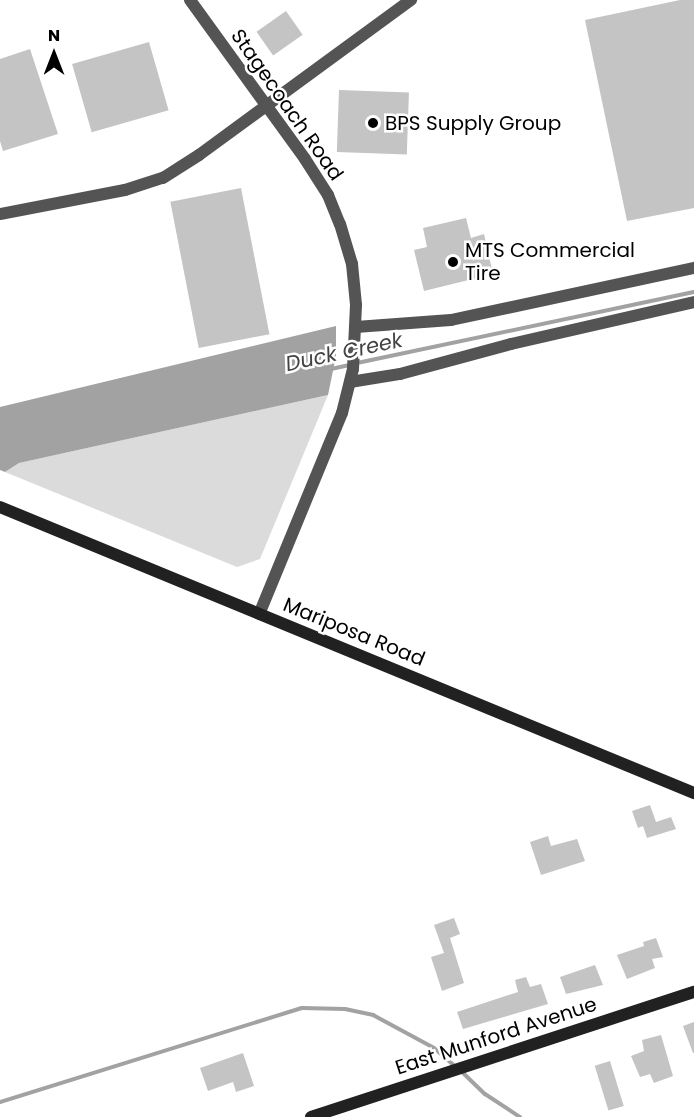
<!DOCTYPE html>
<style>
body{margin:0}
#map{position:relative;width:694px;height:1117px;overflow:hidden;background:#fff;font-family:Poppins,sans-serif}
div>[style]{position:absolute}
.green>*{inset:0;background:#dbdbdb}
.water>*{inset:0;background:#a2a2a2}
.stream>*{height:4px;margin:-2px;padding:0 2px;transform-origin:2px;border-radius:2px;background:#a2a2a2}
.building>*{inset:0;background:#c4c4c4;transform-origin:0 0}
.street>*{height:12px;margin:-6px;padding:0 6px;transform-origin:6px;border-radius:6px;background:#545454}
.secondary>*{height:12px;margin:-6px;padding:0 6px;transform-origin:6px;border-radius:6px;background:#212121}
.dots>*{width:16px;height:16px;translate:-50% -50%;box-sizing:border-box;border:3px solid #fff;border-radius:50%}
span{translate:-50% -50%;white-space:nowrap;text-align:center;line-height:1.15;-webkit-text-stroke:5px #fff;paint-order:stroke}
.street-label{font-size:20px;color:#000}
.poi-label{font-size:20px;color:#000}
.left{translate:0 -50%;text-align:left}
.water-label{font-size:21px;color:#434343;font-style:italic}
.north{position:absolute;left:24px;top:24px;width:60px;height:60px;-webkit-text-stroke:4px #fff;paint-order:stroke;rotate:0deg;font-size:16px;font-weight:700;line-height:24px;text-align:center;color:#000}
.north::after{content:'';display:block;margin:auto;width:21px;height:27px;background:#000;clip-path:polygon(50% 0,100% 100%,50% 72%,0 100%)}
</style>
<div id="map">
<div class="green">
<div style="clip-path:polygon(328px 395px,260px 559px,237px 567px,5px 472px,19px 463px)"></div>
</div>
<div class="water">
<div style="clip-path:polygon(336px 326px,336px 356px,328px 395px,19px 463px,5px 472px,0 470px,0 407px)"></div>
</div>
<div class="stream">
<div style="left:357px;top:363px;width:344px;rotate:-11.9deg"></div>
<div style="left:331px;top:369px;width:19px;rotate:-12deg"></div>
<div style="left:462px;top:1072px;width:32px;rotate:44deg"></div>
<div style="left:485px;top:1094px;width:42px;rotate:33.3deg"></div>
<div style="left:0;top:1102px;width:316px;rotate:-17.3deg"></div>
<div style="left:302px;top:1008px;width:43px;rotate:1.3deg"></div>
<div style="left:345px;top:1009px;width:29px;rotate:12deg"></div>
<div style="left:373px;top:1015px;width:69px;rotate:28.4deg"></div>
<div style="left:434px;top:1048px;width:29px;rotate:41deg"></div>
</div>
<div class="building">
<div style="clip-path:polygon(680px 0,694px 0,694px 208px,627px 221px,585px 20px)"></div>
<div style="left:286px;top:11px;width:29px;height:36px;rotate:55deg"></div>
<div style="left:149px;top:42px;width:71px;height:80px;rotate:74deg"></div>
<div style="clip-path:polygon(30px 49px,58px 134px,3px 151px,0 141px,0 59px)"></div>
<div style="left:339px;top:90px;width:70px;height:62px;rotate:2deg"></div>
<div style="left:241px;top:188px;width:149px;height:72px;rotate:79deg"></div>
<div style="clip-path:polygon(466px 218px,471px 238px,484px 234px,493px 274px,424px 291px,414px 250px,427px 247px,423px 228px)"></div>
<div style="clip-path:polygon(650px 805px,656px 822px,671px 817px,676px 829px,647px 838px,643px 826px,638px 828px,632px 811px)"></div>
<div style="clip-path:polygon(548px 836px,551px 846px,577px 839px,585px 861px,541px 875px,530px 842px)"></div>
<div style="clip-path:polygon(454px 918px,460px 934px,450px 938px,464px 983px,442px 991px,431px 957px,444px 953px,434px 925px)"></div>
<div style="clip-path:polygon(656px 938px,663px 957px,652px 959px,655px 968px,627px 979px,617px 955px,644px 946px,643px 942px)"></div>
<div style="clip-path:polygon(595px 965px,603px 985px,566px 994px,560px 977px)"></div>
<div style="clip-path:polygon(526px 977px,530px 987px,541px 984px,548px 1004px,463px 1029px,457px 1012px,518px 992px,515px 980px)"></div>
<div style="clip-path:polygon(694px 1022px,694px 1053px,693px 1053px,683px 1026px)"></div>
<div style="clip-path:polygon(661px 1035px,673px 1076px,654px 1083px,650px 1074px,640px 1077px,631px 1056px,644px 1051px,642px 1040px)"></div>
<div style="clip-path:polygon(243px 1053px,254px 1086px,236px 1092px,233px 1082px,208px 1091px,200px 1068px)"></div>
<div style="left:610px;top:1061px;width:47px;height:16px;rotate:73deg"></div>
</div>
<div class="street">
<div style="left:190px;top:0;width:196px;rotate:54.1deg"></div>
<div style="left:305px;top:159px;width:43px;rotate:57.4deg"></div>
<div style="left:328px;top:195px;width:31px;rotate:68deg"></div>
<div style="left:340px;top:224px;width:42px;rotate:73.3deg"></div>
<div style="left:352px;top:264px;width:41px;rotate:84.4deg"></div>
<div style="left:356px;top:305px;width:64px;rotate:92.7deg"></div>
<div style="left:353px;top:369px;width:45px;rotate:104deg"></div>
<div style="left:342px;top:413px;width:217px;rotate:112.4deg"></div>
<div style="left:0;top:214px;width:127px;rotate:-10.9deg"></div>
<div style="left:125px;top:190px;width:40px;rotate:-18deg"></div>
<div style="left:163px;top:178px;width:43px;rotate:-32.6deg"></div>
<div style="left:199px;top:155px;width:263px;rotate:-36.2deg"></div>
<div style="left:356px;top:327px;width:95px;rotate:-4.2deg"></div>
<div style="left:451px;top:320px;width:249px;rotate:-12.1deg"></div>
<div style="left:350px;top:382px;width:51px;rotate:-9.1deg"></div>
<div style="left:400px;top:374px;width:115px;rotate:-15.1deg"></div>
<div style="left:511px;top:344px;width:188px;rotate:-12.9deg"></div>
</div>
<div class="secondary">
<div style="left:0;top:507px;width:751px;rotate:22.4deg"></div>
<div style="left:311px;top:1117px;width:403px;rotate:-18.1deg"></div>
</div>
<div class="dots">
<div style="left:373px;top:123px;background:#000"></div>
<div style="left:453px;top:262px;background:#000"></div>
</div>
<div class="street-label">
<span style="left:287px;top:105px;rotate:55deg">Stagecoach Road</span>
<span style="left:354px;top:632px;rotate:22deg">Mariposa Road</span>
<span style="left:496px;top:1036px;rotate:-18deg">East Munford Avenue</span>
</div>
<div class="poi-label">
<span class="left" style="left:385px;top:123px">BPS Supply Group</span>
<span class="left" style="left:465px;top:262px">MTS Commercial<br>Tire</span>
</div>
<div class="water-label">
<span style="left:344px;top:352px;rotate:-12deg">Duck Creek</span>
</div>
<div class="north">N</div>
</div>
